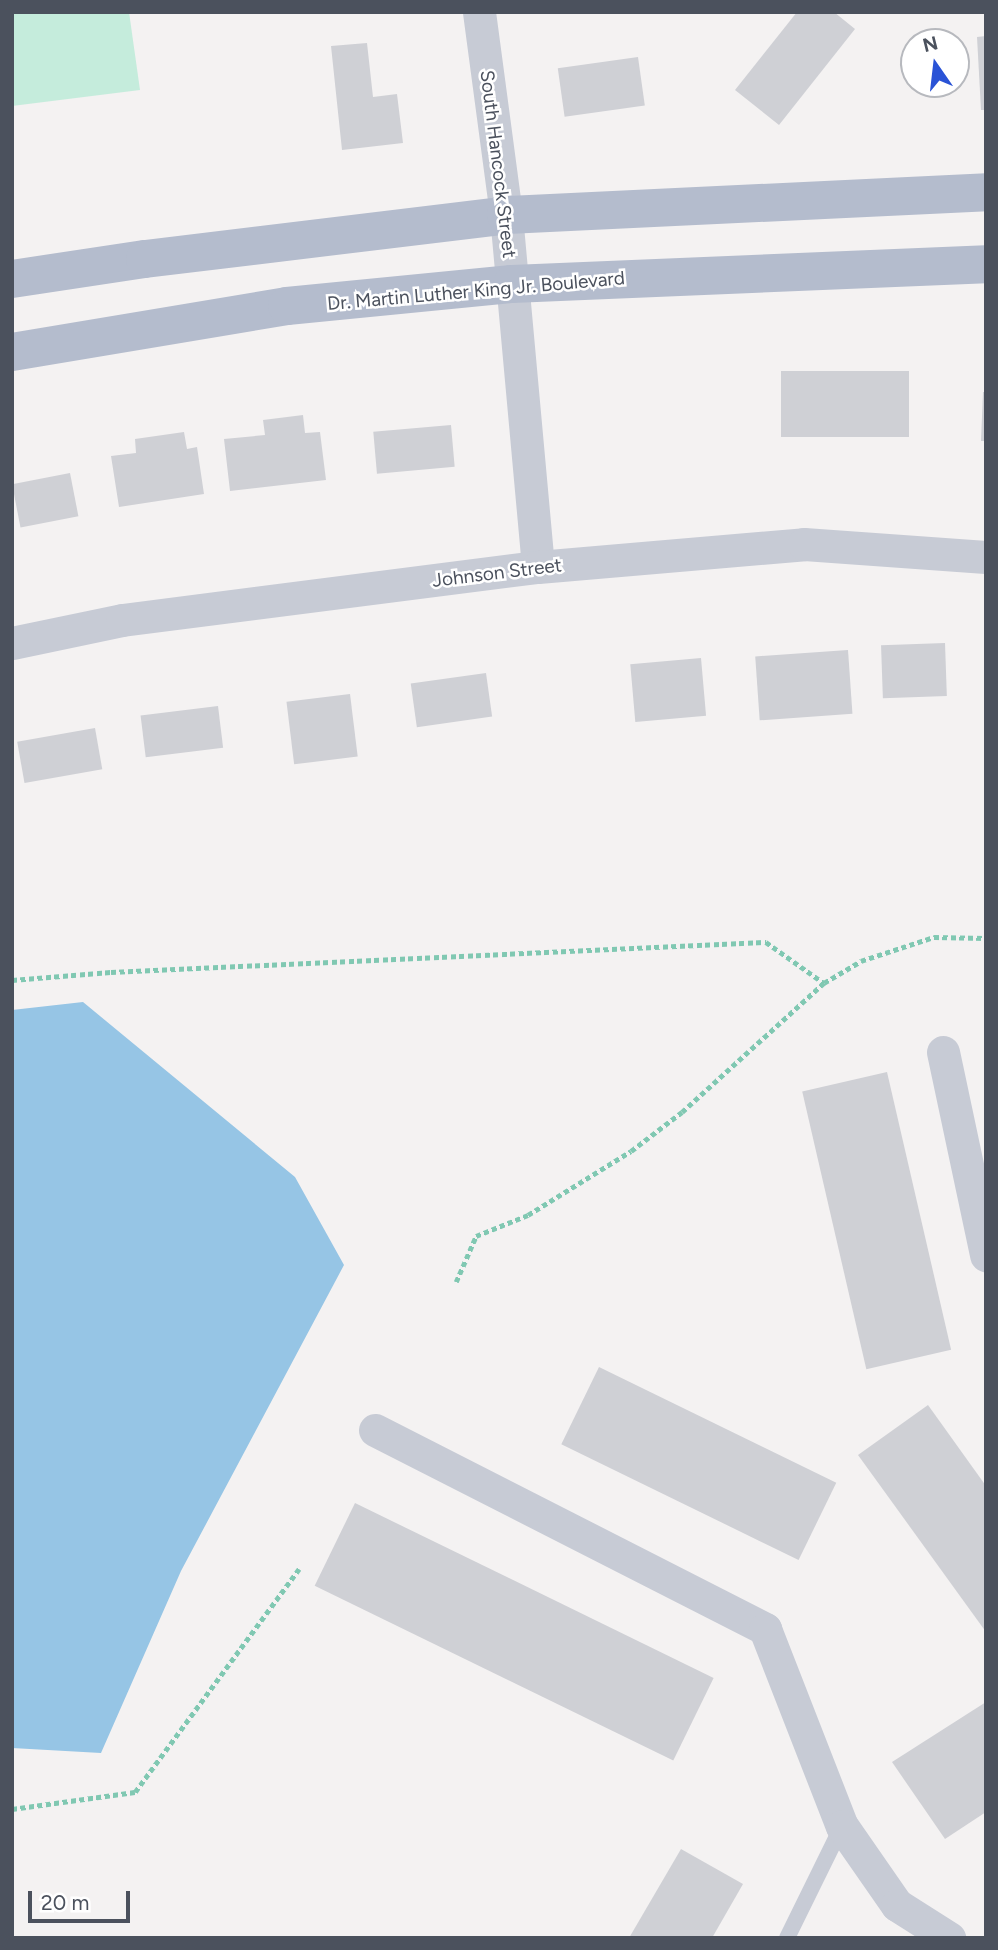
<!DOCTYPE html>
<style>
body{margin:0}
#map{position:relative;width:998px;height:1950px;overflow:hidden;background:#f4f2f2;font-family:Figtree,sans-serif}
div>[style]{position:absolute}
.green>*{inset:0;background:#c5ecdc}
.water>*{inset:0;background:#96c5e5}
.building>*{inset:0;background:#cfd0d5;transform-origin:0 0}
.path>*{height:4.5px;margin-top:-2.25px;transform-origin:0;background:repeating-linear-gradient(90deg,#80c8b2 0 5px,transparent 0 8.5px)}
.service>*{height:16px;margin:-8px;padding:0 8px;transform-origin:8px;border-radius:8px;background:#c7cbd5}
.minor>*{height:33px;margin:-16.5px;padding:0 16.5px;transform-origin:16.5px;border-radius:16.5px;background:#c7cbd5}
.primary>*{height:38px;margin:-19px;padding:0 19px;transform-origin:19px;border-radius:19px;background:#b4bccd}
span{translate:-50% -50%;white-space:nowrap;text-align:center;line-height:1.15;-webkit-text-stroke:5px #fff;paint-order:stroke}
.street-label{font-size:19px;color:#4b515d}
.frame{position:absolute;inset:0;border:14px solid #4b515d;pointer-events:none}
.north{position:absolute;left:900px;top:28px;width:70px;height:70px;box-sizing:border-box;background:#fff;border:2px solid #b7b9be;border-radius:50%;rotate:346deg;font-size:19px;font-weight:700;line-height:28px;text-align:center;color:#4b515d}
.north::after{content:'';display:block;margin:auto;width:24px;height:32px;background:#2a53d6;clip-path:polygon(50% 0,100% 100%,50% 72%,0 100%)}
.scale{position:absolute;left:28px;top:1891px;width:102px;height:32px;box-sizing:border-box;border:4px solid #4b515d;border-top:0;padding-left:9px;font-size:21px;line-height:24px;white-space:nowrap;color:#4b515d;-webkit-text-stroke:5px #fff;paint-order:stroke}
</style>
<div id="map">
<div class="green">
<div style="clip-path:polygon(12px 12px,129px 12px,140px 90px,12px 106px)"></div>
</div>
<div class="water">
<div style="clip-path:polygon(83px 1002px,295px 1177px,344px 1265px,181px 1571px,101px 1753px,12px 1748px,12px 1010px)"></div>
</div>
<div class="building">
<div style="clip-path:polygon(797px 12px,834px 12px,855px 29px,779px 125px,735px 90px)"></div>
<div style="clip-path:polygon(986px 36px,986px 110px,981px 110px,977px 37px)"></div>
<div style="clip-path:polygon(367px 43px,373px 97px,397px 94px,403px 143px,342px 150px,331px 46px)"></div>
<div style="left:638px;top:57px;width:49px;height:81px;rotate:82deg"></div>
<div style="left:781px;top:371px;width:128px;height:66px"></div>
<div style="clip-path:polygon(983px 392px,986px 392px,986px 441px,981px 441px)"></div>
<div style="clip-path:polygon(303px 415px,305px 433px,320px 432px,326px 480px,230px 491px,224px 439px,265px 435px,263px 420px)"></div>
<div style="left:451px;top:425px;width:42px;height:78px;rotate:85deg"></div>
<div style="clip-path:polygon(184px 432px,187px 449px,197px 447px,204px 494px,119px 507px,111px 456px,136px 453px,135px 439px)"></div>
<div style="left:70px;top:473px;width:44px;height:59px;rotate:79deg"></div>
<div style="left:945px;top:643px;width:53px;height:64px;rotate:88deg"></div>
<div style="left:848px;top:650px;width:64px;height:93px;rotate:86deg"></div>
<div style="left:701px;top:658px;width:58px;height:71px;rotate:85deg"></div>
<div style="left:486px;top:673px;width:44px;height:76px;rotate:82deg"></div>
<div style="left:350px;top:694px;width:63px;height:64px;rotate:83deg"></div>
<div style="left:218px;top:706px;width:42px;height:78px;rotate:83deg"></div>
<div style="left:95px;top:728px;width:42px;height:79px;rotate:80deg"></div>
<div style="left:887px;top:1072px;width:285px;height:87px;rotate:77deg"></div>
<div style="left:599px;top:1367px;width:264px;height:86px;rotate:26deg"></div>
<div style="clip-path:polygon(928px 1405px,986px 1486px,986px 1632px,858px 1455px)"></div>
<div style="left:355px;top:1503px;width:399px;height:92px;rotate:26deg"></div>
<div style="clip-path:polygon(986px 1702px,986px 1812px,945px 1839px,892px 1762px)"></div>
<div style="clip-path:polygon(681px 1849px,743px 1884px,712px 1938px,629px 1938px)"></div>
</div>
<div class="path">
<div style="left:12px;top:980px;width:99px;rotate:-4.6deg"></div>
<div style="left:111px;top:972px;width:656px;rotate:-2.62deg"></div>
<div style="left:766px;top:942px;width:71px;rotate:35.3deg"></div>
<div style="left:824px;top:983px;width:43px;rotate:-30.7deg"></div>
<div style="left:861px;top:961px;width:77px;rotate:-18.2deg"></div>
<div style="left:934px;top:937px;width:52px;rotate:1.1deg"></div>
<div style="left:456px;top:1282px;width:50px;rotate:-66.5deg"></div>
<div style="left:476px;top:1236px;width:56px;rotate:-22deg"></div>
<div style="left:528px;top:1215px;width:121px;rotate:-31.9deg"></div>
<div style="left:631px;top:1151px;width:64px;rotate:-37.4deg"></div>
<div style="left:682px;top:1112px;width:192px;rotate:-42.3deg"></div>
<div style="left:12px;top:1809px;width:124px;rotate:-7.9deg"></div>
<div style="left:135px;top:1792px;width:277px;rotate:-53.7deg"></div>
</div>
<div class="service">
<div style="left:787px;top:1938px;width:125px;rotate:-63.8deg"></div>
</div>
<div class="minor">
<div style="left:479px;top:12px;width:205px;rotate:82.4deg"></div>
<div style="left:506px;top:215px;width:353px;rotate:84.8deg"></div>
<div style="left:12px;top:643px;width:112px;rotate:-11.8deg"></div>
<div style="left:122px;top:620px;width:419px;rotate:-7.3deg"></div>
<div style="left:538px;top:567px;width:267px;rotate:-4.9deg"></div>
<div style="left:804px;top:544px;width:182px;rotate:4.1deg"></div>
<div style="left:943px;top:1052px;width:208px;rotate:78deg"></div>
<div style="left:375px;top:1430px;width:438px;rotate:27deg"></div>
<div style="left:765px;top:1629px;width:212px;rotate:68.7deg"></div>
<div style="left:842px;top:1826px;width:96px;rotate:55.2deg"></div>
<div style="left:897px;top:1905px;width:62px;rotate:32.4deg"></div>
</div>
<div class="primary">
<div style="left:12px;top:279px;width:134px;rotate:-8.6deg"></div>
<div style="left:145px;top:259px;width:364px;rotate:-6.9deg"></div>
<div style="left:506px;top:215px;width:481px;rotate:-2.7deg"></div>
<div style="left:12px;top:352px;width:279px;rotate:-9.5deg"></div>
<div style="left:287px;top:306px;width:226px;rotate:-5.6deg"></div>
<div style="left:512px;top:284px;width:474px;rotate:-2.4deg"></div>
</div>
<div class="street-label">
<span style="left:498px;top:164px;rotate:83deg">South Hancock Street</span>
<span style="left:476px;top:291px;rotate:-5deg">Dr. Martin Luther King Jr. Boulevard</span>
<span style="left:497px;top:573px;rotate:-7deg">Johnson Street</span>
</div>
<div class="frame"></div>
<div class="north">N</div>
<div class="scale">20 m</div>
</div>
